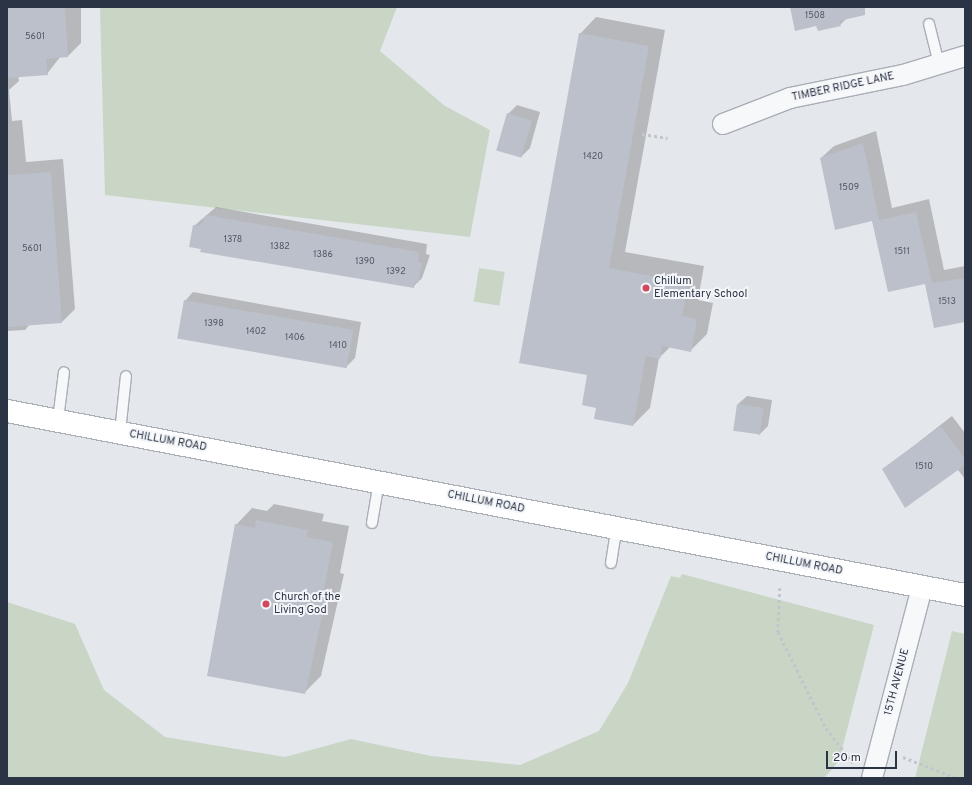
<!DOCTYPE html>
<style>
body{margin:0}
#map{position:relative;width:972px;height:785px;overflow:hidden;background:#e4e7ec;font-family:Overpass,sans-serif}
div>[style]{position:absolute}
.green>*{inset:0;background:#c9d6c5;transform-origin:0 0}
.shadow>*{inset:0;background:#0003}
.building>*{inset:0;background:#bbc0ca;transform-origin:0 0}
.path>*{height:2.5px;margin-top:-1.25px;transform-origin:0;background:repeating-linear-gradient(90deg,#c2c5cb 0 3px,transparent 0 6px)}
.roads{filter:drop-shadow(1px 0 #a9aeb7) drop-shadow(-1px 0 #a9aeb7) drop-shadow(0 1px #a9aeb7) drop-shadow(0 -1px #a9aeb7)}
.lane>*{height:10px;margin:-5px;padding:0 5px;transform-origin:5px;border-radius:5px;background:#f7f8fa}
.street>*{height:20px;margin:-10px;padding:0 10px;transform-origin:10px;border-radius:10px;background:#f7f8fa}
.secondary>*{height:22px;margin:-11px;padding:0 11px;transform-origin:11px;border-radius:11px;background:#fff}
.dots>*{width:11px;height:11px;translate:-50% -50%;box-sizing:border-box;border:2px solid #f4f6f9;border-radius:50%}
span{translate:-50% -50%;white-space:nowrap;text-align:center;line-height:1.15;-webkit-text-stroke:4px #f4f6f9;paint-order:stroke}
.number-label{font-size:9px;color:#4f5766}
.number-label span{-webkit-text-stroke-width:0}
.street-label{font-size:11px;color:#2b3445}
.poi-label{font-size:11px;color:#2b3445}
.left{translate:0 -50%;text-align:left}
.frame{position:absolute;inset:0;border:8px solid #2b3445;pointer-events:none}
.scale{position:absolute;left:826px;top:751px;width:71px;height:18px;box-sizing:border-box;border:2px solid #2b3445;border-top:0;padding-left:5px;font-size:12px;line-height:14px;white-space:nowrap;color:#2b3445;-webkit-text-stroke:3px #f4f6f9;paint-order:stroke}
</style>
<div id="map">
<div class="green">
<div style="clip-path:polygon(100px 7px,397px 7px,380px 51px,445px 106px,490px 130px,470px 237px,105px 195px)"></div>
<div style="left:479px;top:268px;width:26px;height:34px;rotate:9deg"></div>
<div style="clip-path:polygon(682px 574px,874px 625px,839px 761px,825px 777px,7px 778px,7px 602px,75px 624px,104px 690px,165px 737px,285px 757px,351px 739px,431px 756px,520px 765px,599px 731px,628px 683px,671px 576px,680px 578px)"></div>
<div style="clip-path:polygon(952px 631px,965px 634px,965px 778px,915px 778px)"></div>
</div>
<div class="shadow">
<div style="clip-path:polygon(7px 7px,81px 7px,81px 43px,68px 56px,60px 57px,47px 74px,18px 76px,19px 81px,9px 90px,12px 121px,22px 120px,26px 162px,63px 159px,75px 309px,62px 322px,30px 324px,25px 330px,7px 331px)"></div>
<div style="clip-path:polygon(791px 7px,852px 7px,853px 12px,840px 25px,817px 25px)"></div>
<div style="clip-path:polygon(596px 17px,665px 30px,625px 252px,704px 266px,698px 300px,713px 303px,707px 334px,691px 350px,670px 347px,659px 358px,650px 408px,633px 425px,597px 407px,589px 375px,580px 34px)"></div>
<div style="clip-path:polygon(517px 105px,540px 112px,530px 148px,521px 157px,508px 114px)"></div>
<div style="clip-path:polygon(876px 131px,892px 208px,929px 199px,944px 270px,965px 266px,965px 321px,925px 283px,821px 158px,834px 146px)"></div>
<div style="clip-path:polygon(216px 207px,427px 244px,426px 254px,430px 255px,422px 278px,413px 287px,215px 253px,190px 246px,194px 226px)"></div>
<div style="clip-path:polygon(193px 292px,361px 322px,355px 358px,346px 367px,185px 301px)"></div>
<div style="clip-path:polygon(747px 396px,772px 400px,768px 426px,759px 435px,738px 404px)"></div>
<div style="clip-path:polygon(952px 416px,965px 433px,965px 479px,958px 470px,884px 469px)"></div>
<div style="clip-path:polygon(274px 504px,324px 514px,322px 521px,349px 526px,340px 573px,344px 574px,321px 676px,304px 693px,236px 525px,252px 508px,267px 511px)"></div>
</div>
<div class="building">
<div style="clip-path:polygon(7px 7px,65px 7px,68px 57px,46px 59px,48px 75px,7px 78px)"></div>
<div style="clip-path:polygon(790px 7px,865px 7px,865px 15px,839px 21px,841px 26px,818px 31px,816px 26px,795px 31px)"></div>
<div style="clip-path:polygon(579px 33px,649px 46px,609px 268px,688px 283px,682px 316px,697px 319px,691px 352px,662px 346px,660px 359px,646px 356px,633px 426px,594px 419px,596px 408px,582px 405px,587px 375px,519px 363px)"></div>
<div style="left:507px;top:113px;width:26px;height:39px;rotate:16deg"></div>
<div style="clip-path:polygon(863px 143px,879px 220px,916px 212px,932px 283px,965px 278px,965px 322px,934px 328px,925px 284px,888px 292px,872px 221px,835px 230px,820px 158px)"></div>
<div style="clip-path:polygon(51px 172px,62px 323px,7px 327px,7px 175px)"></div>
<div style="clip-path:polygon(206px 215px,419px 252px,418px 262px,422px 263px,418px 283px,415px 282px,414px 288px,200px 252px,201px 249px,189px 247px,193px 225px,200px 226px)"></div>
<div style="left:184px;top:300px;width:172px;height:39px;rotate:10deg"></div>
<div style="left:737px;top:404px;width:27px;height:27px;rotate:8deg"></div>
<div style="clip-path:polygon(941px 426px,965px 459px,965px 465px,905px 508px,882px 469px)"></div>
<div style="clip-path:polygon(256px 520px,308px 530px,306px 537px,333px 542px,324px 589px,328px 590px,305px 694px,207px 676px,235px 524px,255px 528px)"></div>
</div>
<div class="path">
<div style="left:642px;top:134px;width:26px;rotate:9deg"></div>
<div style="left:780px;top:588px;width:44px;rotate:92.6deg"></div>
<div style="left:778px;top:632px;width:107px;rotate:63.4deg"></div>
<div style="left:826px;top:728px;width:44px;rotate:52.4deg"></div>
<div style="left:903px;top:757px;width:58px;rotate:21.3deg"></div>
</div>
<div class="roads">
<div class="lane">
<div style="left:929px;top:24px;width:41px;rotate:76deg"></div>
<div style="left:58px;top:420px;width:48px;rotate:-82.9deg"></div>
<div style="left:120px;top:432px;width:56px;rotate:-83.9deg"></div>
<div style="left:372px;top:523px;width:43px;rotate:-80.5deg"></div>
<div style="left:611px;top:563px;width:36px;rotate:-81deg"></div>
</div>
<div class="street">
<div style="left:723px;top:124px;width:72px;rotate:-21.2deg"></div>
<div style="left:790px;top:98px;width:115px;rotate:-11.5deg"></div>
<div style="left:903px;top:75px;width:65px;rotate:-17deg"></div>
<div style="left:872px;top:778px;width:197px;rotate:-75.3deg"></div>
</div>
<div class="secondary">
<div style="left:7px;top:411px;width:976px;rotate:10.87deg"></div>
</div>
</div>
<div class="dots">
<div style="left:646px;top:288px;background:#d1495b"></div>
<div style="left:266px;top:604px;background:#d1495b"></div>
</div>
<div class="number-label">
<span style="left:815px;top:16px">1508</span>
<span style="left:35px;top:37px">5601</span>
<span style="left:593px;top:157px">1420</span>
<span style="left:849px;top:188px">1509</span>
<span style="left:233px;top:240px">1378</span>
<span style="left:280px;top:247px">1382</span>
<span style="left:32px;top:249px">5601</span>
<span style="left:902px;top:252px">1511</span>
<span style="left:323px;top:255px">1386</span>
<span style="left:365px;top:262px">1390</span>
<span style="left:396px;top:272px">1392</span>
<span style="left:947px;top:302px">1513</span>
<span style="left:214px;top:324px">1398</span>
<span style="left:256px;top:332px">1402</span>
<span style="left:295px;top:338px">1406</span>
<span style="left:338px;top:346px">1410</span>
<span style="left:924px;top:467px">1510</span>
</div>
<div class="street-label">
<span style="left:843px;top:87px;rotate:-12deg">TIMBER RIDGE LANE</span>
<span style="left:168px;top:441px;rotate:10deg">CHILLUM ROAD</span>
<span style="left:486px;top:502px;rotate:11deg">CHILLUM ROAD</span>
<span style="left:804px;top:564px;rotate:11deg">CHILLUM ROAD</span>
<span style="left:897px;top:682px;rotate:-75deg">15TH AVENUE</span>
</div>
<div class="poi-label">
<span class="left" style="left:654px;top:288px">Chillum<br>Elementary School</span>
<span class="left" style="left:274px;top:604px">Church of the<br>Living God</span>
</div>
<div class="frame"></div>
<div class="scale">20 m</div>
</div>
